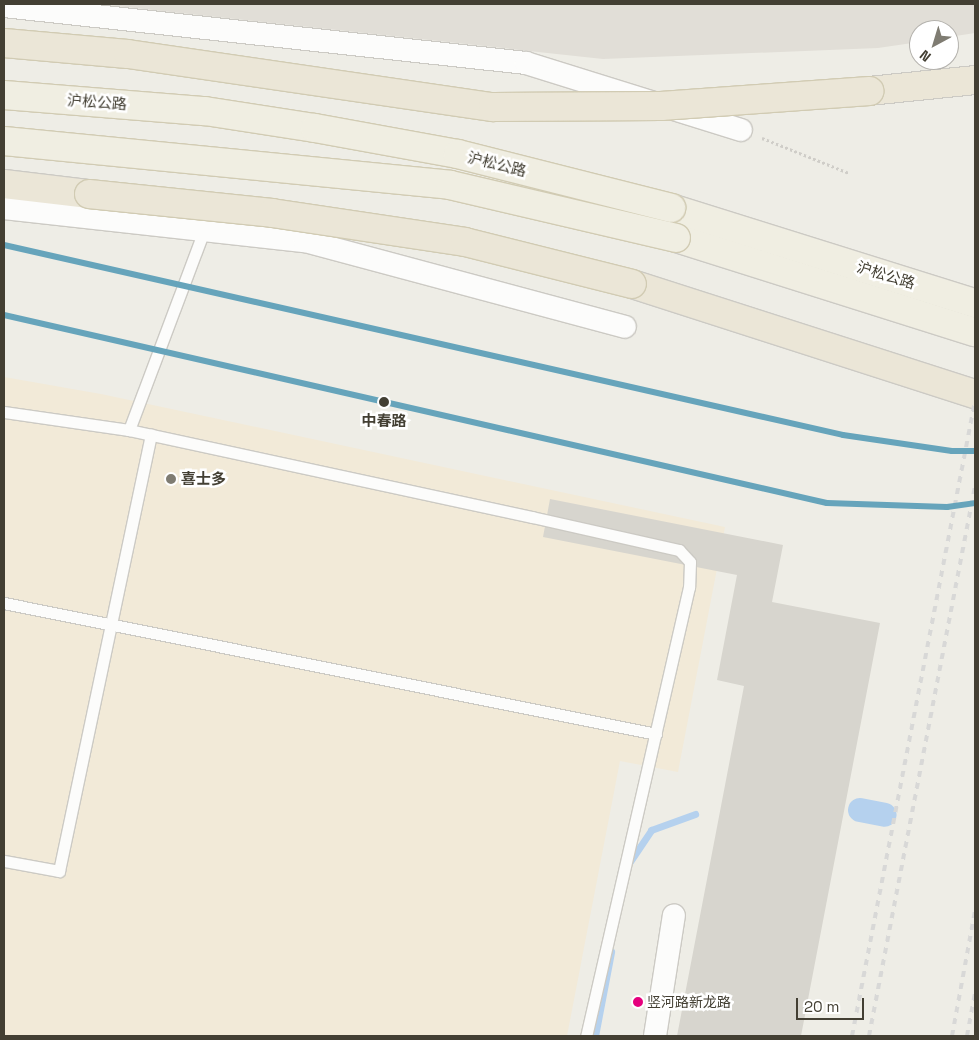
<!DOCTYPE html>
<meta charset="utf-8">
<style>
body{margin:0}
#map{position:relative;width:979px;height:1040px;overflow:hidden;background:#eeede6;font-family:"Space Grotesk","Noto Sans SC",sans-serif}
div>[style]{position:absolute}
.commercial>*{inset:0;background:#f2ead8}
.industrial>*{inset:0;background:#e1ded7}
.stream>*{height:7px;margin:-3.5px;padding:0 3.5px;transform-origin:3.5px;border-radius:3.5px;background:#b5d1ee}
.canal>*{height:24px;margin:-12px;padding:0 12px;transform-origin:12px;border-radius:12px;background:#b5d1ee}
.building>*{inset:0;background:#d7d5ce}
.path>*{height:3px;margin-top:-1.5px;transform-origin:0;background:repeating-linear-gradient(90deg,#cfcdc8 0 2.5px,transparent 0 5px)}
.roads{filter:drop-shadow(1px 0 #cccac4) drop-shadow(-1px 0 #cccac4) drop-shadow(0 1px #cccac4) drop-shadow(0 -1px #cccac4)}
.lane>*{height:11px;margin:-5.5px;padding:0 5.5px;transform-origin:5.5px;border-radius:5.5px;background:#fcfcfb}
.street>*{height:22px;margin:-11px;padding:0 11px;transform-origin:11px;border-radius:11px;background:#fcfcfb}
.primary>*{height:28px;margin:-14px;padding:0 14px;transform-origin:14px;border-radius:14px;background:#f0eee2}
.highway>*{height:28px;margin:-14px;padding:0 14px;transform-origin:14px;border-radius:14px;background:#ebe6d7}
.rail>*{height:4px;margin-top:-2px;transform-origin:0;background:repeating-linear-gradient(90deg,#d8d8d7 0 6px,transparent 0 12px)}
.bridges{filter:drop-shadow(1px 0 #d1cbb3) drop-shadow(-1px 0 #d1cbb3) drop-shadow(0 1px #d1cbb3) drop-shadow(0 -1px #d1cbb3)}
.primary-bridge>*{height:28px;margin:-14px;padding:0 14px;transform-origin:14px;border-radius:14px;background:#f0eee2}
.highway-bridge>*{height:28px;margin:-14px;padding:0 14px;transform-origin:14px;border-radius:14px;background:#ebe6d7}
.metro-1>*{height:6px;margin:-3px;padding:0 3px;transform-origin:3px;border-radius:3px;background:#66a4bb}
.dots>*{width:14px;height:14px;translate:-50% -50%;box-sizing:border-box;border:2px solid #fff;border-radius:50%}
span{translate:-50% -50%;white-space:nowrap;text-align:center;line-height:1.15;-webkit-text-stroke:5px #fff;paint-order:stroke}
.bus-label{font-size:14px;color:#433f33}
.left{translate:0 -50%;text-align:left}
.street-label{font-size:15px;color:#433f33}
.stop-label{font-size:15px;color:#433f33;font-weight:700}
.poi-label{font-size:15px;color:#433f33;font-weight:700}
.frame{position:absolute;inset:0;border:5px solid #433f33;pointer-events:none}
.north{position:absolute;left:909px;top:20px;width:50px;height:50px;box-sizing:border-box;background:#fff;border:1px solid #b4b2ad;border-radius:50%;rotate:219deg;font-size:14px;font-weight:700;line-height:20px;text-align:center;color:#433f33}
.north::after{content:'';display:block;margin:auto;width:18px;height:22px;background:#7f7c72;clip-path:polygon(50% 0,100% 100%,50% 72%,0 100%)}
.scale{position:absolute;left:796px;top:998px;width:68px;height:22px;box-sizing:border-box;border:2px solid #433f33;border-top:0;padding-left:6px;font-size:15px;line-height:18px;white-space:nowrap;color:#433f33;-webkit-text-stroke:4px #fff;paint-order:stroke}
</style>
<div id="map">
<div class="commercial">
<div style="clip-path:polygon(4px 377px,101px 394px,725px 527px,678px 772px,620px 761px,567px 1036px,4px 1036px)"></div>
</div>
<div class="industrial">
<div style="clip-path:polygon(98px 4px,975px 4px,975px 33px,949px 37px,949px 30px,919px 30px,919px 42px,878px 48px,603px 59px)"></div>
</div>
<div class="stream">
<div style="left:629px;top:863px;width:40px;rotate:-56deg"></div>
<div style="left:651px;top:830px;width:47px;rotate:-20deg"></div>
<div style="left:595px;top:1036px;width:86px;rotate:-79.2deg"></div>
</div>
<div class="canal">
<div style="left:860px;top:810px;width:25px;rotate:11deg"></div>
</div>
<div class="building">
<div style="clip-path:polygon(550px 499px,783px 545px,772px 602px,880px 623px,801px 1036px,677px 1036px,744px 686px,717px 680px,737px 575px,543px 537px)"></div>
</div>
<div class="path">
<div style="left:762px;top:138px;width:94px;rotate:21.9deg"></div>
</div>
<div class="roads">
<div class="lane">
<div style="left:4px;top:412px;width:126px;rotate:8.2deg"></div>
<div style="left:129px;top:430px;width:412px;rotate:12.2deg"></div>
<div style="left:532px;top:517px;width:151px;rotate:12.7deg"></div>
<div style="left:679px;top:550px;width:16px;rotate:47deg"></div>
<div style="left:690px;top:562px;width:25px;rotate:92deg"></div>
<div style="left:689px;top:587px;width:461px;rotate:102.9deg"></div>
<div style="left:129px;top:430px;width:214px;rotate:-69.4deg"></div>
<div style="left:4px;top:603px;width:665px;rotate:11.36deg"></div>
<div style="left:4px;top:861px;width:56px;rotate:10.3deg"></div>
<div style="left:59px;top:871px;width:446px;rotate:-78.1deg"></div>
</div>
<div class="street">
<div style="left:4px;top:6px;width:525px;rotate:6.23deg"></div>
<div style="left:526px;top:63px;width:225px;rotate:17.3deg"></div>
<div style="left:4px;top:208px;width:303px;rotate:6.3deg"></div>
<div style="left:305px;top:241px;width:331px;rotate:15deg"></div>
<div style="left:655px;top:1036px;width:122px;rotate:-81.1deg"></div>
</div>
<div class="primary">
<div style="left:671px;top:208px;width:318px;rotate:17.4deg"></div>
<div style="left:676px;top:238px;width:313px;rotate:17.5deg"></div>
</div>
<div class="highway">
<div style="left:869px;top:91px;width:107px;rotate:-5.9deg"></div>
<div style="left:4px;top:184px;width:86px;rotate:6.7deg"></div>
<div style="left:632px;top:284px;width:360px;rotate:17.8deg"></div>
</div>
</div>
<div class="rail">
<div style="left:852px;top:1036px;width:647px;rotate:-79.04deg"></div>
<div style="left:869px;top:1036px;width:560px;rotate:-79.09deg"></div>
<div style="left:952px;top:1036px;width:127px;rotate:-79.6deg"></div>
<div style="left:967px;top:1036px;width:44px;rotate:-79.5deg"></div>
</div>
<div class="bridges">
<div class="primary-bridge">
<div style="left:4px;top:95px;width:202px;rotate:4.6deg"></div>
<div style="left:205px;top:111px;width:111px;rotate:8.8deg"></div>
<div style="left:315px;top:128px;width:145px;rotate:10.3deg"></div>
<div style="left:458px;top:154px;width:220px;rotate:14.2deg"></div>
<div style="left:4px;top:141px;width:448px;rotate:5.6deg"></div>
<div style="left:450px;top:185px;width:232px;rotate:13.2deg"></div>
</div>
<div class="highway-bridge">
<div style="left:4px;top:43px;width:124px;rotate:5.1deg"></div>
<div style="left:128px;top:54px;width:369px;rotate:8.3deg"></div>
<div style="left:493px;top:107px;width:168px;rotate:-0.3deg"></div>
<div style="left:661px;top:106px;width:209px;rotate:-4.1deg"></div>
<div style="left:89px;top:194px;width:184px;rotate:5.9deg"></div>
<div style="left:272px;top:213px;width:195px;rotate:8.5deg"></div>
<div style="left:465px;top:242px;width:172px;rotate:14.1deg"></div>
</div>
</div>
<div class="metro-1">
<div style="left:4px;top:245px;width:860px;rotate:12.76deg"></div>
<div style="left:843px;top:435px;width:110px;rotate:8.4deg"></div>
<div style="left:952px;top:451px;width:23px"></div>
<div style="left:4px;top:315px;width:844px;rotate:12.87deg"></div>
<div style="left:827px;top:503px;width:120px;rotate:1.9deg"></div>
<div style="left:947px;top:507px;width:28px;rotate:-8deg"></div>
</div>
<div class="dots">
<div style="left:384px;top:402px;background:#433f33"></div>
<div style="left:171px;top:479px;background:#7f7c72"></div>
<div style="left:638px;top:1002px;background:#e5007d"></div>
</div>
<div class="bus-label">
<span class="left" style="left:647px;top:1002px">竖河路新龙路</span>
</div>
<div class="street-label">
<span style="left:97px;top:102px;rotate:4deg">沪松公路</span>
<span style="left:497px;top:164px;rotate:14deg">沪松公路</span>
<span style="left:886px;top:275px;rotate:17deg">沪松公路</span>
</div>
<div class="stop-label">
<span style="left:384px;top:421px">中春路</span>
</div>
<div class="poi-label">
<span class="left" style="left:181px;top:479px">喜士多</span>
</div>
<div class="frame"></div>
<div class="north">N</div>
<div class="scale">20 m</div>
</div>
